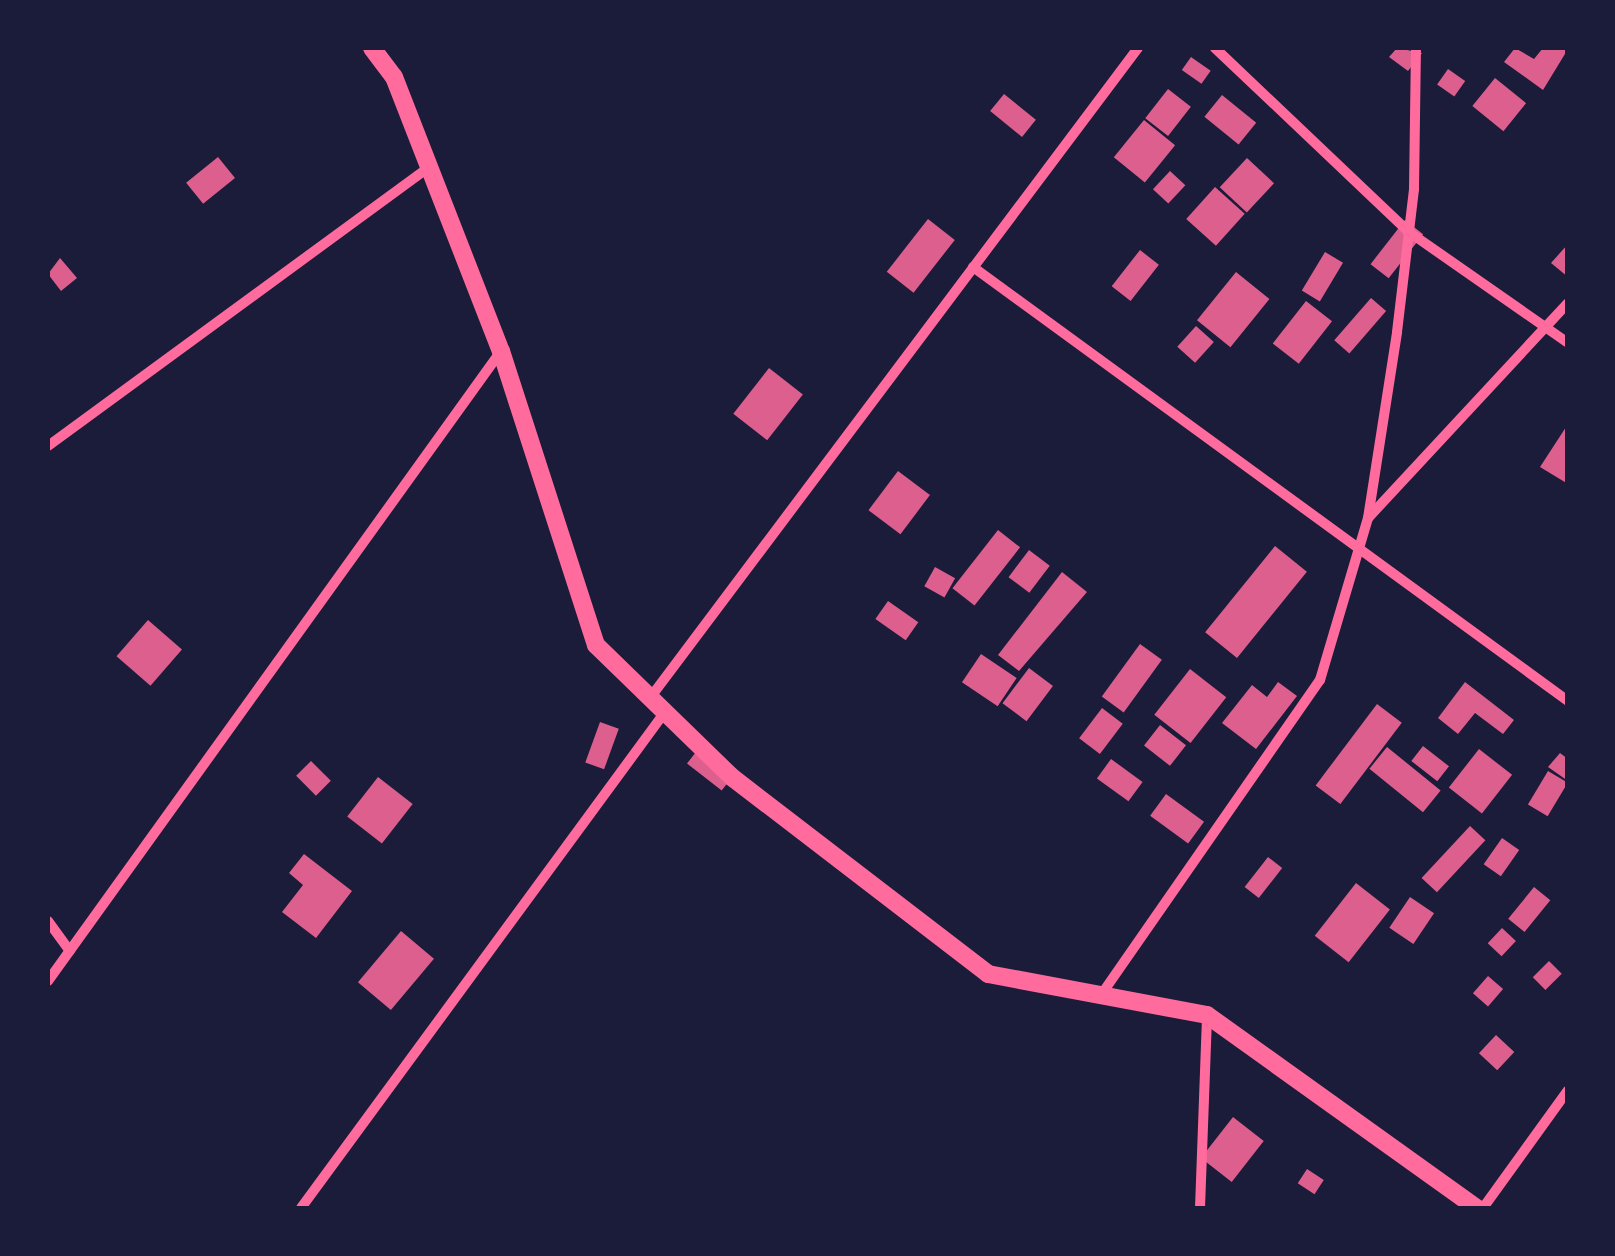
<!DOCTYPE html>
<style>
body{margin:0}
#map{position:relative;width:1615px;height:1256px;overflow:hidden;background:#1b1b3a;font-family:"Nunito Sans",sans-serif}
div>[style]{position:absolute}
.building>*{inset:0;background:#dd5f8e;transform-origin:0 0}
.minor>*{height:10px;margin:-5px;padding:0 5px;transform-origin:5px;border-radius:5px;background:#ff6b9d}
.tertiary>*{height:18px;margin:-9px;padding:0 9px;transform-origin:9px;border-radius:9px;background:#ff6b9d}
span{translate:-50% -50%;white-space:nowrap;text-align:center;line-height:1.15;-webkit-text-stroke:8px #1b1b3a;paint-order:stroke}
.frame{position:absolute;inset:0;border:50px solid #1b1b3a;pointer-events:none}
</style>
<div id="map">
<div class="building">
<div style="clip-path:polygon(1397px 48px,1422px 53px,1408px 71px,1389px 57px)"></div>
<div style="clip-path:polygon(1515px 48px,1534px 59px,1543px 48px,1568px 49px,1543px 90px,1504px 62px)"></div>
<div style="left:1191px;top:57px;width:24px;height:16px;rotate:35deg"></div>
<div style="left:1448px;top:69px;width:21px;height:19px;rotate:35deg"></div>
<div style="left:1495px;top:78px;width:40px;height:36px;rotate:39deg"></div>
<div style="left:1168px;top:89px;width:29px;height:37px;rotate:38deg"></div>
<div style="left:1004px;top:94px;width:41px;height:22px;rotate:39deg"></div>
<div style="left:1222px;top:95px;width:44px;height:28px;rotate:39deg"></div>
<div style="left:1144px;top:120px;width:40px;height:48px;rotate:39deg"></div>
<div style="left:218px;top:157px;width:27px;height:41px;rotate:51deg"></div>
<div style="left:1247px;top:158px;width:37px;height:40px;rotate:43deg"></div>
<div style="left:1170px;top:171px;width:21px;height:25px;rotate:43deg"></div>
<div style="left:1215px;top:187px;width:40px;height:43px;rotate:42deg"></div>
<div style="left:928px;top:219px;width:34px;height:67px;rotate:38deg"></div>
<div style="left:1405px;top:220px;width:23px;height:56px;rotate:38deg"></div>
<div style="clip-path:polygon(1568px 244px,1568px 277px,1551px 263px)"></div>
<div style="left:1140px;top:250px;width:24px;height:46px;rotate:38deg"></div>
<div style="left:1325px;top:252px;width:21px;height:45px;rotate:31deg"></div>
<div style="clip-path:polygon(60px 258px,77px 278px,61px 291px,48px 274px)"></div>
<div style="left:1236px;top:272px;width:43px;height:62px;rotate:39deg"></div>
<div style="left:1371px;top:298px;width:20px;height:56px;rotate:41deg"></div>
<div style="left:1306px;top:301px;width:33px;height:54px;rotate:38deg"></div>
<div style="left:1196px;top:326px;width:24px;height:28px;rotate:42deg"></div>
<div style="left:769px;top:368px;width:43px;height:58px;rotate:38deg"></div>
<div style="clip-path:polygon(1568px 424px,1568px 484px,1540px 467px)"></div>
<div style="left:898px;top:471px;width:40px;height:49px;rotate:37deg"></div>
<div style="left:998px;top:530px;width:28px;height:74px;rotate:38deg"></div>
<div style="left:1275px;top:546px;width:41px;height:111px;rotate:39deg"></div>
<div style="left:1029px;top:550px;width:26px;height:34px;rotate:37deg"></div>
<div style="left:935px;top:567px;width:23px;height:22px;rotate:29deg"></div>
<div style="clip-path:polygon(1062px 572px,1087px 592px,1019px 671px,998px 655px)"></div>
<div style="left:888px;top:601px;width:37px;height:22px;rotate:35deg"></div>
<div style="left:148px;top:620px;width:45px;height:48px;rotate:41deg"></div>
<div style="left:1140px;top:644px;width:27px;height:65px;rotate:36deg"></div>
<div style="left:981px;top:654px;width:43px;height:34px;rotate:34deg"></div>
<div style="left:1029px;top:668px;width:30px;height:44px;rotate:37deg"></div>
<div style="left:1190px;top:669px;width:46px;height:58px;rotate:38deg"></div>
<div style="clip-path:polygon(1278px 682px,1297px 696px,1256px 749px,1222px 723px,1252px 685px,1267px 697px)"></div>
<div style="clip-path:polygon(1465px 682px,1514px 720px,1503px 734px,1475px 713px,1458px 734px,1438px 718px)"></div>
<div style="left:1377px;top:704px;width:31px;height:102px;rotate:37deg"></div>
<div style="left:1102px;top:708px;width:26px;height:38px;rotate:37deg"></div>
<div style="left:600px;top:722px;width:20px;height:43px;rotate:20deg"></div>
<div style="left:1160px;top:725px;width:33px;height:26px;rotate:38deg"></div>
<div style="left:703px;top:743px;width:44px;height:26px;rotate:38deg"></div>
<div style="left:1423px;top:746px;width:33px;height:19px;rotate:38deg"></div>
<div style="left:1387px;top:747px;width:69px;height:28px;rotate:39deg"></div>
<div style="left:1479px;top:749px;width:42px;height:49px;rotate:38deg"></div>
<div style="clip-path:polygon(1560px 753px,1568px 759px,1568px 781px,1548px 767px)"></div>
<div style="left:1111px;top:759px;width:39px;height:24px;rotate:36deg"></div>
<div style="left:311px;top:761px;width:28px;height:21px;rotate:45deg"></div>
<div style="left:1548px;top:771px;width:23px;height:39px;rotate:31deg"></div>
<div style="left:378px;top:777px;width:44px;height:50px;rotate:38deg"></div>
<div style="left:1166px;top:794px;width:47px;height:27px;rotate:36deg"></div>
<div style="left:1470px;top:826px;width:21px;height:71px;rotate:43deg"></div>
<div style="left:1502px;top:838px;width:21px;height:32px;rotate:35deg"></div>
<div style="clip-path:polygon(304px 854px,352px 891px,316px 938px,282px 912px,303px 885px,289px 873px)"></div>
<div style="left:1268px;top:857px;width:18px;height:38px;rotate:38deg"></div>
<div style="left:1356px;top:883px;width:43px;height:67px;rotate:38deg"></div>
<div style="left:1534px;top:887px;width:21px;height:41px;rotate:39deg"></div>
<div style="left:1410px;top:897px;width:29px;height:37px;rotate:34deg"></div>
<div style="left:1502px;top:928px;width:19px;height:21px;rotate:43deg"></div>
<div style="left:401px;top:931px;width:43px;height:67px;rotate:40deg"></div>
<div style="left:1549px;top:961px;width:18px;height:23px;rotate:45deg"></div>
<div style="left:1488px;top:976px;width:20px;height:23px;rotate:41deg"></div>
<div style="left:1496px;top:1035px;width:25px;height:25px;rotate:43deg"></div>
<div style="left:1233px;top:1117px;width:39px;height:52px;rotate:38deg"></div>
<div style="left:1307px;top:1169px;width:20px;height:17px;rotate:33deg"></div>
</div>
<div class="minor">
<div style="left:1215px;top:48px;width:267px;rotate:43.5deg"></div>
<div style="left:1409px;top:232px;width:194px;rotate:34.9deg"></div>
<div style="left:973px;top:267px;width:736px;rotate:36.11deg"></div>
<div style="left:48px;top:446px;width:472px;rotate:-36.2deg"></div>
<div style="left:1369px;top:517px;width:292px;rotate:-47.1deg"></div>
<div style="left:650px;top:698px;width:813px;rotate:-53.1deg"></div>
<div style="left:48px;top:921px;width:37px;rotate:54deg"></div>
<div style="left:48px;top:981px;width:776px;rotate:-54.28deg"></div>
<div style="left:1101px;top:995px;width:384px;rotate:-55.2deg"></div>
<div style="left:1320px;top:680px;width:169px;rotate:-73.5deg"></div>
<div style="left:1368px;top:518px;width:188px;rotate:-81.1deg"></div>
<div style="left:1397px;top:332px;width:144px;rotate:-83.2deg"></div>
<div style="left:1414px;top:189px;width:141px;rotate:-89.2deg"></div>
<div style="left:301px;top:1208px;width:615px;rotate:-53.73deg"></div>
<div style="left:1200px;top:1208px;width:192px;rotate:-87.9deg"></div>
<div style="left:1483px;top:1208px;width:145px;rotate:-54.2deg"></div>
</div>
<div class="tertiary">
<div style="left:372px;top:48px;width:36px;rotate:53deg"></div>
<div style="left:394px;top:77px;width:294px;rotate:68.7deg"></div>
<div style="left:501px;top:351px;width:309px;rotate:72.1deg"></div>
<div style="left:596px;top:645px;width:191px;rotate:44.2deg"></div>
<div style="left:733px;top:778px;width:322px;rotate:37.5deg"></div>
<div style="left:988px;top:974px;width:223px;rotate:10.6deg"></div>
<div style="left:1207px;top:1015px;width:332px;rotate:35.6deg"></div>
</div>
<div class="frame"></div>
</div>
